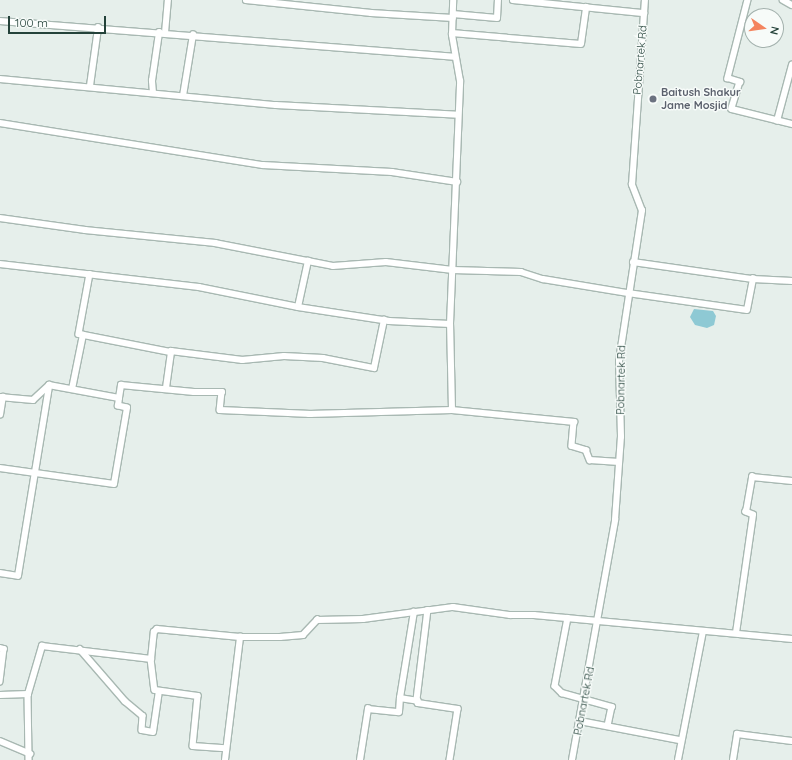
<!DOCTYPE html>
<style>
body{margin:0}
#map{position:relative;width:792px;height:760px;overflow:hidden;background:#e6efeb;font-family:Quicksand,sans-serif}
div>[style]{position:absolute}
.water>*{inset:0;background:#8ec9d4}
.roads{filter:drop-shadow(1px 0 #a8b8b2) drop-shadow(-1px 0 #a8b8b2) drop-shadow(0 1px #a8b8b2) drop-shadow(0 -1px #a8b8b2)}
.minor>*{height:5.5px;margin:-2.75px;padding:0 2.75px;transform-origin:2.75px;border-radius:2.75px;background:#fff}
.dots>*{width:11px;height:11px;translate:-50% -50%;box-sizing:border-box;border:2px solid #f7fbf9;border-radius:50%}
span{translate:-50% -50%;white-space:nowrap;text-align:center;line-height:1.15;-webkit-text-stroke:3px #f7fbf9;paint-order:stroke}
.street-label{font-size:11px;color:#24423a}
.worship-label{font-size:11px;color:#5b616d;font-weight:700}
.left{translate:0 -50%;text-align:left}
.north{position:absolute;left:744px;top:8px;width:40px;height:40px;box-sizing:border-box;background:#f7fbf9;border:1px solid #a3b1ad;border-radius:50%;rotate:103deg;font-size:11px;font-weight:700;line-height:16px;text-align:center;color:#24423a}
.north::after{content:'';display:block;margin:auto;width:14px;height:18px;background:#f4845f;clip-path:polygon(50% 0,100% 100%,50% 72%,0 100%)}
.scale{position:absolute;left:8px;top:16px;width:98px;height:18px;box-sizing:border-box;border:2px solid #24423a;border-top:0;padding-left:5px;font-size:12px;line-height:14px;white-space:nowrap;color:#24423a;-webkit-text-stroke:3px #f7fbf9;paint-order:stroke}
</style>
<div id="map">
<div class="water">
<div style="clip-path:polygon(694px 309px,713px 311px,716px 316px,714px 325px,707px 328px,695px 325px,690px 317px)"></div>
</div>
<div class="roads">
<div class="minor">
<div style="left:246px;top:0;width:126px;rotate:5.9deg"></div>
<div style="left:371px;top:13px;width:82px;rotate:3.5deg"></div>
<div style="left:513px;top:0;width:132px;rotate:5.7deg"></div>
<div style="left:748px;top:0;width:81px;rotate:104.4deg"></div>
<div style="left:728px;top:78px;width:13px;rotate:18deg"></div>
<div style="left:740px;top:82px;width:28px;rotate:107deg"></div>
<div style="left:732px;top:109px;width:62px;rotate:14deg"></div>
<div style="left:783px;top:0;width:10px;rotate:29deg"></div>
<div style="left:453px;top:14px;width:44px;rotate:5.2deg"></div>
<div style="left:497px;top:18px;width:18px;rotate:-87deg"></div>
<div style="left:0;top:21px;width:455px;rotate:4.5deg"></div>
<div style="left:165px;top:33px;width:33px;rotate:-85deg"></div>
<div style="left:452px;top:33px;width:129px;rotate:4.9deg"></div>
<div style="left:581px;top:44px;width:37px;rotate:-82deg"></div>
<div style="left:0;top:79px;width:277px;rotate:5.4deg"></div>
<div style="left:276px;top:105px;width:182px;rotate:3.1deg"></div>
<div style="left:90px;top:86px;width:59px;rotate:-82.1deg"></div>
<div style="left:153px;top:93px;width:12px;rotate:-95deg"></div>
<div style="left:152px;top:81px;width:49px;rotate:-81.7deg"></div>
<div style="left:183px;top:96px;width:62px;rotate:-80.7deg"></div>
<div style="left:777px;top:121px;width:58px;rotate:-75deg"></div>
<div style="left:0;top:123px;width:266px;rotate:9.1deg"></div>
<div style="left:263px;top:165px;width:129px;rotate:3.1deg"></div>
<div style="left:392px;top:172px;width:66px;rotate:8.7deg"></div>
<div style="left:0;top:218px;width:86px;rotate:8deg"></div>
<div style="left:85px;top:230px;width:131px;rotate:5.7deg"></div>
<div style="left:215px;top:243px;width:95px;rotate:11deg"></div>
<div style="left:633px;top:262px;width:121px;rotate:8.1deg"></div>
<div style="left:753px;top:279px;width:39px;rotate:3deg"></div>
<div style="left:0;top:264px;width:200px;rotate:6.6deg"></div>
<div style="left:199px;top:287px;width:101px;rotate:11.4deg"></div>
<div style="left:298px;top:307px;width:92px;rotate:8.7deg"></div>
<div style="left:389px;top:321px;width:61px;rotate:2.8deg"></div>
<div style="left:90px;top:274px;width:61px;rotate:100.4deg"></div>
<div style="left:79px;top:334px;width:94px;rotate:11.1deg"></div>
<div style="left:628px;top:293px;width:120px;rotate:8.1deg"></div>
<div style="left:747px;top:310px;width:32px;rotate:-79deg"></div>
<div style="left:298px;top:307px;width:47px;rotate:-77.7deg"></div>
<div style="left:308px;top:261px;width:25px;rotate:11deg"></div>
<div style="left:333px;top:266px;width:53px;rotate:-4.3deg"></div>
<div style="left:386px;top:262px;width:67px;rotate:6.8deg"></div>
<div style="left:453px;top:270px;width:68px;rotate:1.7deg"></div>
<div style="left:521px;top:272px;width:23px;rotate:18deg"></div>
<div style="left:543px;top:279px;width:86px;rotate:9.4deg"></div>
<div style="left:166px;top:388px;width:37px;rotate:-82deg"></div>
<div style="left:171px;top:351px;width:72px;rotate:7.2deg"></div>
<div style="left:242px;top:360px;width:42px;rotate:-5.4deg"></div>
<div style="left:284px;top:356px;width:39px;rotate:3deg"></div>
<div style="left:323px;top:358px;width:52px;rotate:11.1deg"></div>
<div style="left:374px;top:368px;width:49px;rotate:-78.2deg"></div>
<div style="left:72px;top:389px;width:55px;rotate:-78.5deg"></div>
<div style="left:0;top:397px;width:33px;rotate:5deg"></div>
<div style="left:33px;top:400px;width:22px;rotate:-43deg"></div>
<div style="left:49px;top:385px;width:71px;rotate:10.5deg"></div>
<div style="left:119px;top:398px;width:13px;rotate:-81deg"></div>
<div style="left:121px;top:385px;width:73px;rotate:5.5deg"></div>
<div style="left:194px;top:392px;width:28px"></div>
<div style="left:222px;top:392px;width:18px;rotate:96deg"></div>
<div style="left:220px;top:410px;width:91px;rotate:2.5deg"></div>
<div style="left:452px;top:410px;width:123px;rotate:5.6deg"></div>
<div style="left:574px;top:422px;width:24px;rotate:95deg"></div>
<div style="left:572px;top:446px;width:15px;rotate:16deg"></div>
<div style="left:586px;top:450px;width:11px;rotate:68deg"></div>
<div style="left:590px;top:460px;width:29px;rotate:4deg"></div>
<div style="left:309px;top:414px;width:143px;rotate:-1.6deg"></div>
<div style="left:452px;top:410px;width:86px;rotate:-91.3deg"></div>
<div style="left:450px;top:324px;width:243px;rotate:-87.6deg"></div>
<div style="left:460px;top:81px;width:47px;rotate:-99.9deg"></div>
<div style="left:452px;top:35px;width:35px;rotate:-88deg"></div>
<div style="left:0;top:415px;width:18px;rotate:-81deg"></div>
<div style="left:0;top:468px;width:115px;rotate:8deg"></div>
<div style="left:114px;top:484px;width:77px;rotate:-80.3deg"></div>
<div style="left:127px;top:408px;width:9px;rotate:-167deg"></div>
<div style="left:118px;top:406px;width:8px;rotate:-83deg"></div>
<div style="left:0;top:573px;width:18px;rotate:9deg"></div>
<div style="left:18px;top:576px;width:193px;rotate:-80.7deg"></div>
<div style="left:428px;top:610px;width:90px;rotate:97deg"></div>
<div style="left:417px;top:699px;width:4px;rotate:76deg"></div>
<div style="left:418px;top:703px;width:40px;rotate:8.5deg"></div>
<div style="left:458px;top:709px;width:52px;rotate:98.9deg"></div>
<div style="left:568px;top:618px;width:69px;rotate:100.8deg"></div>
<div style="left:555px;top:686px;width:10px;rotate:45deg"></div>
<div style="left:562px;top:693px;width:52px;rotate:15.6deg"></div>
<div style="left:612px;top:707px;width:19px;rotate:102deg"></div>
<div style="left:736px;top:633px;width:119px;rotate:-81.8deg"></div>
<div style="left:753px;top:515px;width:8px;rotate:-157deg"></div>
<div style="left:746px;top:512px;width:36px;rotate:-80deg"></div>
<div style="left:752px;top:477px;width:40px;rotate:5.7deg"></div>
<div style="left:0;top:648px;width:4px;rotate:14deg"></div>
<div style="left:4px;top:649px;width:33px;rotate:97deg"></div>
<div style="left:80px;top:649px;width:69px;rotate:49.1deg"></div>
<div style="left:125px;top:701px;width:23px;rotate:40deg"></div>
<div style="left:143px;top:716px;width:14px;rotate:94deg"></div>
<div style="left:142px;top:730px;width:11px;rotate:10deg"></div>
<div style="left:153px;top:732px;width:41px;rotate:-81.7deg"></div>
<div style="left:151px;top:659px;width:31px;rotate:83deg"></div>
<div style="left:155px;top:690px;width:43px;rotate:7.9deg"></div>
<div style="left:198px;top:696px;width:50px;rotate:95.7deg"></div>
<div style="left:193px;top:746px;width:32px;rotate:4deg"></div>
<div style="left:28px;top:694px;width:66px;rotate:89.1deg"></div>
<div style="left:0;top:695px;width:28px;rotate:-2deg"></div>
<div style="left:28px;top:694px;width:50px;rotate:-73.7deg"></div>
<div style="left:42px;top:646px;width:110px;rotate:6.8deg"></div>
<div style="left:151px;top:659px;width:27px;rotate:-84deg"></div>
<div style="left:154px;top:632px;width:4px;rotate:-45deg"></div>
<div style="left:157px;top:629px;width:83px;rotate:5.5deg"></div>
<div style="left:240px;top:637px;width:40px"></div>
<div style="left:280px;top:637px;width:23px;rotate:-5deg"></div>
<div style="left:303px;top:635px;width:21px;rotate:-47deg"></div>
<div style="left:317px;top:620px;width:46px;rotate:-1.2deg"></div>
<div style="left:363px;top:619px;width:91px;rotate:-7.6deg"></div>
<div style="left:453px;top:607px;width:58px;rotate:8deg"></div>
<div style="left:510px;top:615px;width:24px"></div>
<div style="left:534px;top:615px;width:259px;rotate:5.3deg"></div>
<div style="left:400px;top:698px;width:87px;rotate:-80.8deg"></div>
<div style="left:580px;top:721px;width:102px;rotate:10.8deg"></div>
<div style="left:0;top:741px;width:33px;rotate:23deg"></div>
<div style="left:225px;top:760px;width:124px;rotate:-83deg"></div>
<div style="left:360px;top:760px;width:52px;rotate:-81.1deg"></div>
<div style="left:368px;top:709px;width:31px;rotate:6deg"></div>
<div style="left:399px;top:712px;width:14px;rotate:-86deg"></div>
<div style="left:400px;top:698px;width:18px;rotate:9deg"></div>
<div style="left:572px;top:760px;width:244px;rotate:-79.8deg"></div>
<div style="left:615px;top:520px;width:83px;rotate:-85.9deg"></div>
<div style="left:621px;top:437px;width:76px;rotate:-91.5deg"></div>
<div style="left:619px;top:361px;width:152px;rotate:-81.3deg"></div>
<div style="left:642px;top:211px;width:28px;rotate:-111deg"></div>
<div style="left:632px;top:185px;width:185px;rotate:-86deg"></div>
<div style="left:678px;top:760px;width:131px;rotate:-79deg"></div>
<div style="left:733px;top:760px;width:26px;rotate:-81deg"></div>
<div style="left:737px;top:734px;width:55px;rotate:7.3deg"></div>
</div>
</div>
<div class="dots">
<div style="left:653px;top:99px;background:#6b7280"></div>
</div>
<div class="street-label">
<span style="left:640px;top:60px;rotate:-85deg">Pobnartek Rd</span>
<span style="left:621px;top:380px;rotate:-89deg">Pobnartek Rd</span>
<span style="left:584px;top:701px;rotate:-79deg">Pobnartek Rd</span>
</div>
<div class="worship-label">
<span class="left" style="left:661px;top:99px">Baitush Shakur<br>Jame Mosjid</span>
</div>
<div class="north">N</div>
<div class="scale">100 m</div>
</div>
